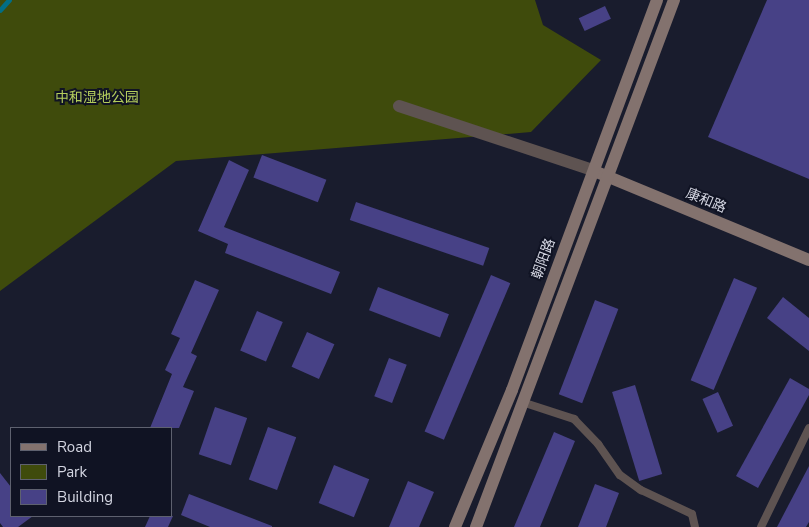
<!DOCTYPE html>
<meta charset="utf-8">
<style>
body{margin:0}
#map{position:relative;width:809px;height:527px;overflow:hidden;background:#191c2d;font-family:"Nunito Sans","Noto Sans SC",sans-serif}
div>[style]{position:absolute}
.green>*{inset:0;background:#3f4b0c}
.stream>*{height:4.5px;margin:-2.25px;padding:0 2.25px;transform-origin:2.25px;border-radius:2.25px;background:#026e85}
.building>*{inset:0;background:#474186;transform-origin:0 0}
.lane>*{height:8px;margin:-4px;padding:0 4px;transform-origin:4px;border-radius:4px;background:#5e5351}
.street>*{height:12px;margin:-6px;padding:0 6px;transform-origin:6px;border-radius:6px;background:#5e5351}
.secondary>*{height:12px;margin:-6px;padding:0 6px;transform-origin:6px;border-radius:6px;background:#83726e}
span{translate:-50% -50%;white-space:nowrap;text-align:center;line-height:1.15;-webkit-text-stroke:4px #101323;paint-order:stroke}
.park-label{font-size:14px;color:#b4cd5d}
.street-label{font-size:14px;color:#d3d5e1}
.legend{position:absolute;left:10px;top:427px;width:162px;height:90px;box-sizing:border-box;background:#101323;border:1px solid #5e616f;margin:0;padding:6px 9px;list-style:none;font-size:15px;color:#d3d5e1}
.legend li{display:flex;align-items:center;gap:10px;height:25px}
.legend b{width:25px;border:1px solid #5e616f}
</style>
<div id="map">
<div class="green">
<div style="clip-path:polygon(0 0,535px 0,543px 25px,601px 60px,531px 132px,176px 161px,0 291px)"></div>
</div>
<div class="stream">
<div style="left:0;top:10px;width:13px;rotate:-48deg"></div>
</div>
<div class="building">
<div style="clip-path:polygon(767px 0,809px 0,809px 179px,708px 137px)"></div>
<div style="left:605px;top:6px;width:14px;height:29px;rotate:65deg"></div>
<div style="left:262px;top:155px;width:69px;height:24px;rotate:21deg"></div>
<div style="clip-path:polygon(229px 160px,249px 170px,224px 227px,340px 272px,331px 294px,225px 253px,228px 244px,198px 231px)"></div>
<div style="left:356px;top:202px;width:141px;height:19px;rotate:19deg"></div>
<div style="left:491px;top:275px;width:21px;height:170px;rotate:23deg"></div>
<div style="left:734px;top:278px;width:25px;height:111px;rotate:23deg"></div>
<div style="clip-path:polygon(195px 280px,219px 290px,191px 353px,197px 356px,183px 387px,194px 391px,179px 428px,150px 428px,172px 374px,165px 370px,180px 338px,171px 334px)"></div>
<div style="left:378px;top:287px;width:76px;height:25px;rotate:21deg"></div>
<div style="clip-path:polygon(783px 297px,809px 318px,809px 351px,767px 318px)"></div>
<div style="left:595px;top:300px;width:25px;height:101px;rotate:21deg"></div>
<div style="left:257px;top:311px;width:28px;height:43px;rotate:23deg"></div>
<div style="left:307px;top:332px;width:30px;height:38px;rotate:24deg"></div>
<div style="left:389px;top:358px;width:19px;height:41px;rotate:21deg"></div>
<div style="clip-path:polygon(790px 378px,809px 389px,809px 395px,758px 488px,736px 476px)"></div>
<div style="left:635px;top:385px;width:93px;height:24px;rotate:73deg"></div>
<div style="left:718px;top:392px;width:37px;height:17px;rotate:66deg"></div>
<div style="left:215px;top:407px;width:34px;height:50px;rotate:19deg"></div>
<div style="left:268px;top:427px;width:30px;height:56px;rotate:20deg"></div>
<div style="clip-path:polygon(554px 432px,575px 441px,540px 527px,514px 527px)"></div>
<div style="left:334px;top:465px;width:38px;height:41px;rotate:22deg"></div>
<div style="clip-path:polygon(809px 466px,809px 522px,806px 527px,777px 527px)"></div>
<div style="clip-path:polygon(0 473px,11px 487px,11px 516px,33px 516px,18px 527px,3px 527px,0 523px)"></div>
<div style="clip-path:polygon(408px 481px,434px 492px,419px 527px,389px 527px)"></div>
<div style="clip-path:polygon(595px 484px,619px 493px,606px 527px,578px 527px)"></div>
<div style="clip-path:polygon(189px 494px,272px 526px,272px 527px,210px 527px,181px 515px)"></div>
<div style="clip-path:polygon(150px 516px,173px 516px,168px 527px,145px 527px)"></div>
</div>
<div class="lane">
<div style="left:525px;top:403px;width:52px;rotate:18.1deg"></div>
<div style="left:574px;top:419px;width:35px;rotate:46deg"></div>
<div style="left:598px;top:444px;width:38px;rotate:55deg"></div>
<div style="left:620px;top:475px;width:26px;rotate:36deg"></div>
<div style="left:641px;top:490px;width:56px;rotate:25.2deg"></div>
<div style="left:692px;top:514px;width:13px;rotate:77deg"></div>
<div style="left:761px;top:527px;width:110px;rotate:-64.1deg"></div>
</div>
<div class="street">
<div style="left:399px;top:106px;width:203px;rotate:18.3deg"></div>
</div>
<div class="secondary">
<div style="left:599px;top:173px;width:227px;rotate:22.5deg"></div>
<div style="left:455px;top:527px;width:148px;rotate:-67.4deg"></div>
<div style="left:512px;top:390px;width:416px;rotate:-69.6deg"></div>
<div style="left:476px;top:527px;width:563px;rotate:-69.41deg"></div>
</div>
<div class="park-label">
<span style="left:97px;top:98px">中和湿地公园</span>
</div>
<div class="street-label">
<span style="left:706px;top:201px;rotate:23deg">康和路</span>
<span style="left:544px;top:259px;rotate:-70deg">朝阳路</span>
</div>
<ul class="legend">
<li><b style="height:6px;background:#83726e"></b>Road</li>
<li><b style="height:14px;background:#3f4b0c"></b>Park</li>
<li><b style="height:14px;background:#474186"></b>Building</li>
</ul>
</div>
